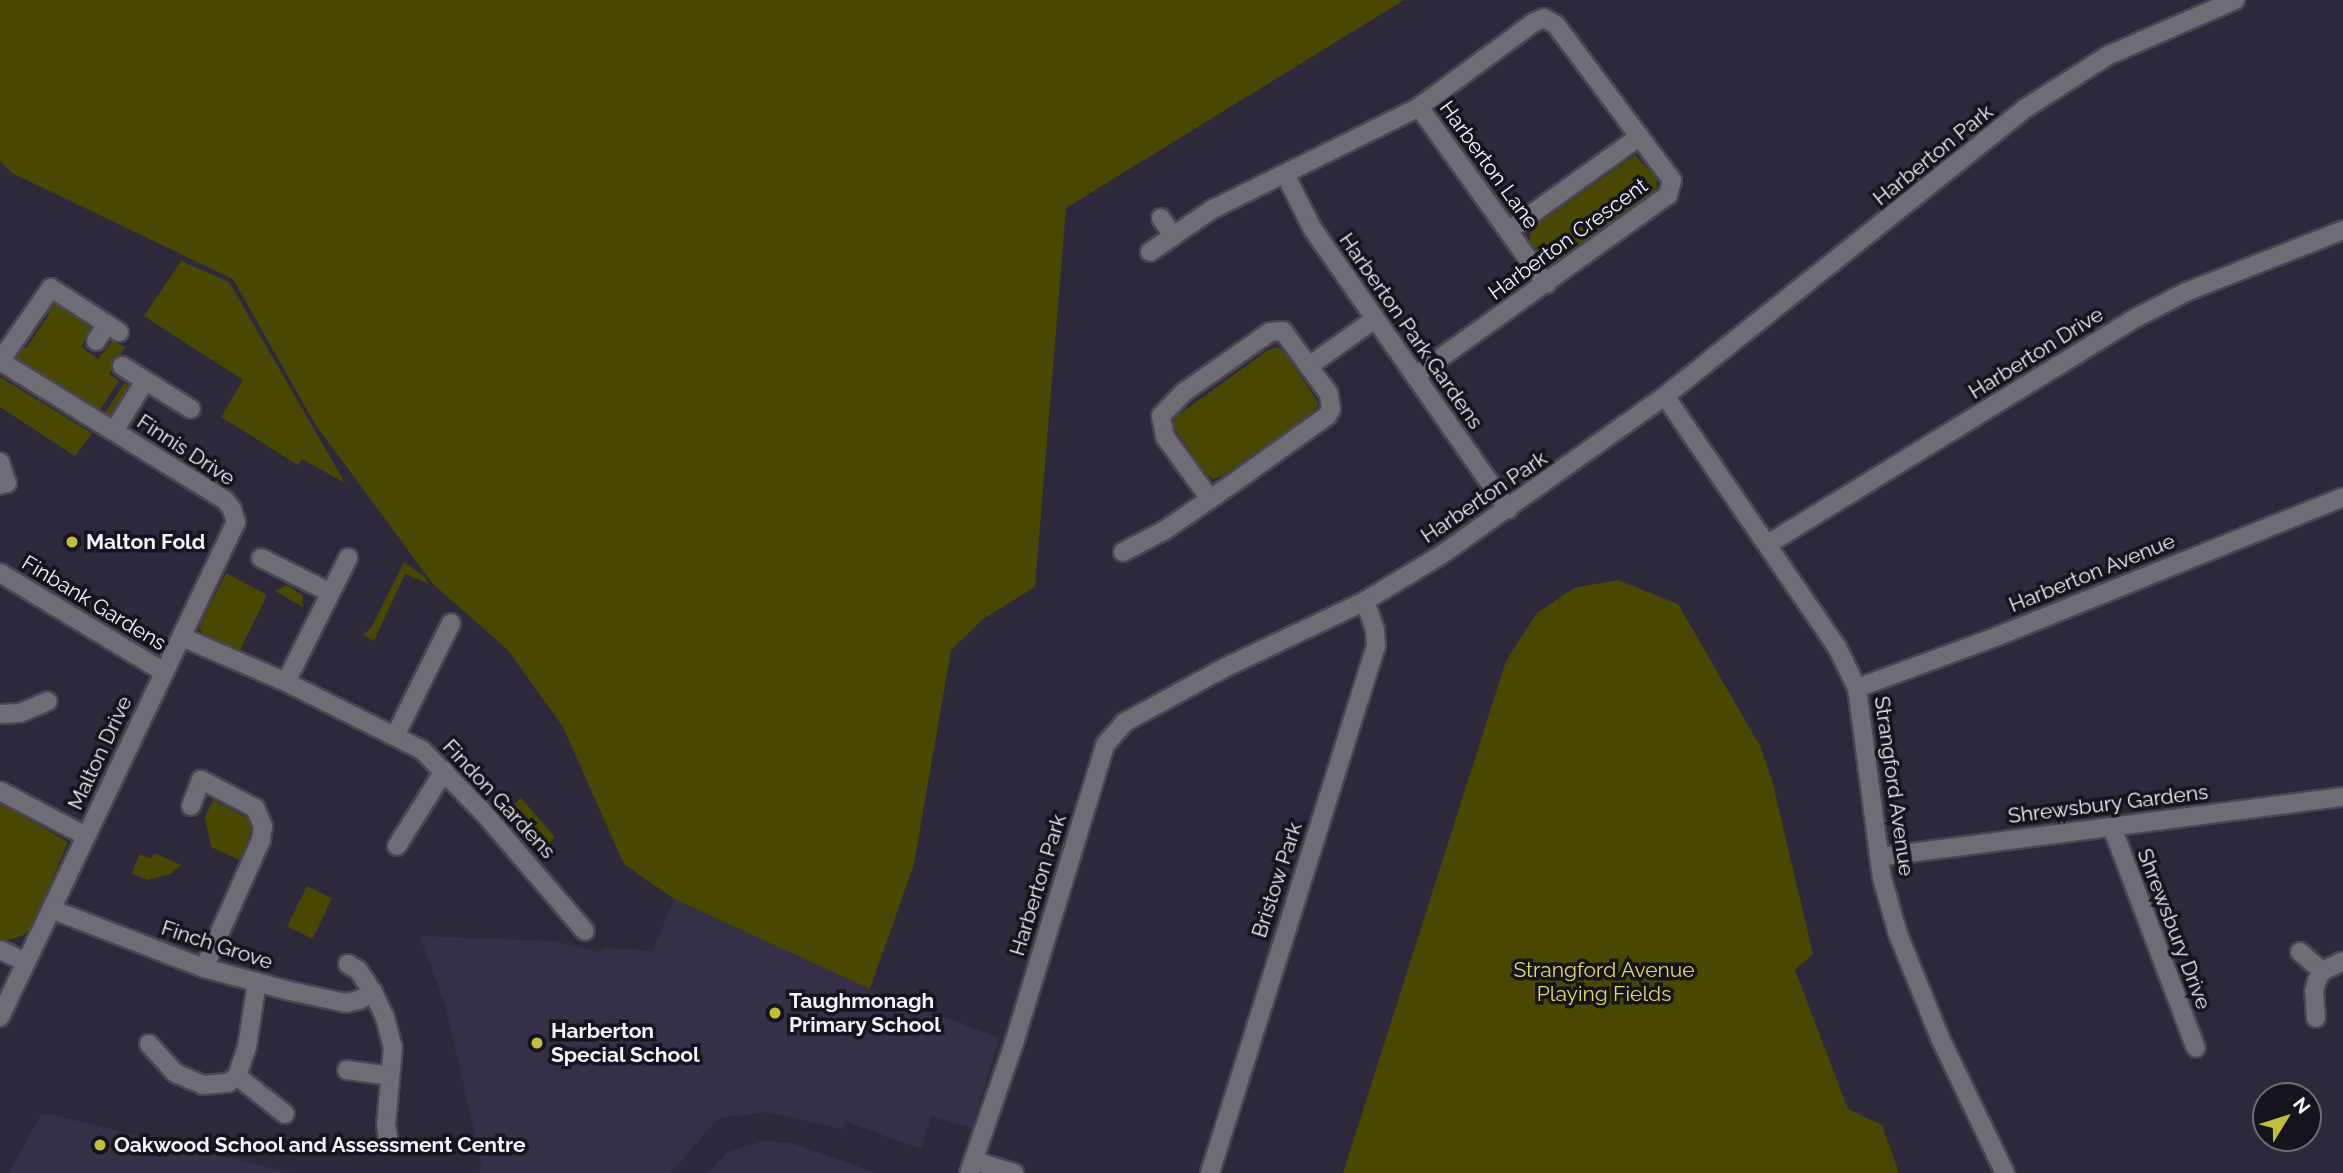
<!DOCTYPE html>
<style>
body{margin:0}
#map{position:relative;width:2343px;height:1173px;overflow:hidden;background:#2d293a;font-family:Raleway,sans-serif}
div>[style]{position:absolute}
.built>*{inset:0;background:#353047}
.green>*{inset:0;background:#4a4703;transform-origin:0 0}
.roads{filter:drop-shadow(2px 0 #494555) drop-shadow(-2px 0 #494555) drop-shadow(0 2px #494555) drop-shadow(0 -2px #494555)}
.minor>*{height:18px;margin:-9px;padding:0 9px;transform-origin:9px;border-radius:9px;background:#6e6d76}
.dots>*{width:19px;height:19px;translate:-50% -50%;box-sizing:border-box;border:4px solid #15131b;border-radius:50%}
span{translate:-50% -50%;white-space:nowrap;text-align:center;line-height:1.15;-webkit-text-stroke:7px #15131b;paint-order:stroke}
.street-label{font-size:21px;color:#f3f1fd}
.poi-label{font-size:21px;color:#f3f1fd;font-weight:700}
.left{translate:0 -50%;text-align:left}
.park-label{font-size:21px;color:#dfda65}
.north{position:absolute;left:2252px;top:1082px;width:70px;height:70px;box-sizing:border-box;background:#15131b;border:2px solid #6e6c75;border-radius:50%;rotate:52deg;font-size:19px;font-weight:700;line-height:28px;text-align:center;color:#f3f1fd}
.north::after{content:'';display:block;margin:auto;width:24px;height:32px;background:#c3bd3e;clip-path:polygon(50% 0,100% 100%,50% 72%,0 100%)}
</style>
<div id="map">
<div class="built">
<div style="clip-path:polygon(674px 899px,870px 989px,999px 1038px,972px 1128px,931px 1116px,921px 1149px,845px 1121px,842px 1129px,768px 1112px,719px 1118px,670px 1173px,479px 1173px,482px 1164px,446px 1008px,420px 936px,552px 941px,599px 952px,605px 948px,653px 951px)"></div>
<div style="clip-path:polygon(49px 1114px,291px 1173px,9px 1173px,40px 1116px)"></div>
<div style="clip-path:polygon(763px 1141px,791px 1143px,877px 1173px,707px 1173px,728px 1152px)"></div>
</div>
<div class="green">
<div style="clip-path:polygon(0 0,1404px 0,1066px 208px,1035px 587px,983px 619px,951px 650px,914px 864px,870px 989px,674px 899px,624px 864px,563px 727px,508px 650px,433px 584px,315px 424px,233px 279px,12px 173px,0 161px)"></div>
<div style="clip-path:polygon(1635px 155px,1657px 178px,1657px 187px,1651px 194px,1557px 262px,1549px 263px,1543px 259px,1529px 240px,1532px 228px)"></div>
<div style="clip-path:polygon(181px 261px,229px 282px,345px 483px,302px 459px,298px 465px,221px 417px,243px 380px,144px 316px)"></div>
<div style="clip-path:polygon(56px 302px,90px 323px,91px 332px,81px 347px,98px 359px,112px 341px,125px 347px,109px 374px,119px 381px,98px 413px,21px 365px,16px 358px,19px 350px,27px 347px,49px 314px,48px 306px)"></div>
<div style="clip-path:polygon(1277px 347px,1284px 351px,1319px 404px,1313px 413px,1224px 475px,1213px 479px,1206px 474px,1174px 428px,1174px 418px,1268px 350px)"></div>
<div style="clip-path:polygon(0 377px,92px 433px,75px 456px,0 407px)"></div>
<div style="clip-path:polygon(124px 383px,130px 385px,130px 391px,118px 413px,110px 416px,105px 413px)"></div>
<div style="clip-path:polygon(404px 562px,425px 577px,429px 584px,405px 574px,374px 641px,363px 635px,371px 628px)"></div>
<div style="clip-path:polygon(226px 573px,267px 595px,239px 652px,203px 635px,199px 627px)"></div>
<div style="clip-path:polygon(1618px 580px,1678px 604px,1760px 746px,1772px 780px,1813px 954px,1795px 970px,1848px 1109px,1882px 1125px,1899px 1173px,1343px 1173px,1506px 661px,1537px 613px,1574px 588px)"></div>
<div style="clip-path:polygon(287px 585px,302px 595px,303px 607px,275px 591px)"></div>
<div style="left:521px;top:798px;width:52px;height:21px;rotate:49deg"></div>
<div style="clip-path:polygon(213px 800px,249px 819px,251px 832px,240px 860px,211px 847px,205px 817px)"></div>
<div style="clip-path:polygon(0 803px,68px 842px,32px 927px,22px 936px,4px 941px,0 939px)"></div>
<div style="clip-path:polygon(154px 853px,181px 865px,170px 874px,147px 880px,132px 873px,140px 854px,151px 859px)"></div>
<div style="left:307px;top:886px;width:28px;height:45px;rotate:26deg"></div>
</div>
<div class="roads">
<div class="minor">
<div style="left:1419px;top:107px;width:218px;rotate:54.3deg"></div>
<div style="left:1285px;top:174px;width:60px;rotate:63.4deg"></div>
<div style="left:1312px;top:228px;width:343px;rotate:55.1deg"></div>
<div style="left:1161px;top:218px;width:22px;rotate:56deg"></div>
<div style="left:1508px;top:231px;width:161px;rotate:-35.7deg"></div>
<div style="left:1150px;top:252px;width:74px;rotate:-34.5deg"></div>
<div style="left:1211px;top:210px;width:232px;rotate:-26.3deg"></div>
<div style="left:1419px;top:107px;width:142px;rotate:-36.4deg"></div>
<div style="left:1533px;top:23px;width:12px;rotate:-24deg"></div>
<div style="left:1544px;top:18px;width:14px;rotate:30deg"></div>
<div style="left:1556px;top:25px;width:194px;rotate:53.2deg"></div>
<div style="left:1672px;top:180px;width:16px;rotate:105deg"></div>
<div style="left:1668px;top:195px;width:311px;rotate:144.4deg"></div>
<div style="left:96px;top:341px;width:20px;rotate:-57deg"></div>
<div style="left:0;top:361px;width:264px;rotate:31.7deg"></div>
<div style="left:225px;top:500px;width:11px;rotate:52deg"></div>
<div style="left:232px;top:509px;width:14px;rotate:73deg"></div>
<div style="left:236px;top:522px;width:548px;rotate:115.49deg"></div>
<div style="left:0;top:361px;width:89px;rotate:-55.1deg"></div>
<div style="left:51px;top:288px;width:81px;rotate:32.9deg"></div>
<div style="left:122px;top:366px;width:81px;rotate:31.9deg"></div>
<div style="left:1309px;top:366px;width:81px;rotate:-35.5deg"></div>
<div style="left:1665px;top:396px;width:304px;rotate:55.6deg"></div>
<div style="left:1837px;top:647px;width:46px;rotate:64deg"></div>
<div style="left:1857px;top:688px;width:192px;rotate:82.5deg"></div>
<div style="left:1882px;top:878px;width:58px;rotate:74.1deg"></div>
<div style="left:1898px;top:934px;width:112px;rotate:68deg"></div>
<div style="left:1940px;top:1038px;width:150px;rotate:64.3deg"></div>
<div style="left:114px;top:431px;width:59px;rotate:-58.2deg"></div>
<div style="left:0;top:462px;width:22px;rotate:72deg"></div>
<div style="left:7px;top:483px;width:7px;rotate:164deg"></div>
<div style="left:1768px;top:544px;width:425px;rotate:-31.6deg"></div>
<div style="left:2130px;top:321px;width:63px;rotate:-27.4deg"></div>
<div style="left:2186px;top:292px;width:169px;rotate:-21.5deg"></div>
<div style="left:1123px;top:552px;width:47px;rotate:-27.6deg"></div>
<div style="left:1165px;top:530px;width:81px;rotate:-34.5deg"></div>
<div style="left:1232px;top:484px;width:117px;rotate:-35.6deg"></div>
<div style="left:1327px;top:416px;width:8px;rotate:-60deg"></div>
<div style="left:1331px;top:409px;width:15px;rotate:-98deg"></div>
<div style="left:1329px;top:394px;width:78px;rotate:-126.1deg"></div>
<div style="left:1283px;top:331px;width:13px;rotate:176deg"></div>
<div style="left:1270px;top:332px;width:105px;rotate:145.1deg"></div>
<div style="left:1184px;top:392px;width:33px;rotate:134deg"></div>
<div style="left:1161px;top:416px;width:21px;rotate:79deg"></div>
<div style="left:1165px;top:437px;width:77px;rotate:54deg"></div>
<div style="left:261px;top:558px;width:76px;rotate:26.6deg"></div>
<div style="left:0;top:573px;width:192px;rotate:31.1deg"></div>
<div style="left:182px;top:637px;width:113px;rotate:23.4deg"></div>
<div style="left:286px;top:682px;width:152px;rotate:26.6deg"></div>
<div style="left:422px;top:750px;width:86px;rotate:45.5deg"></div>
<div style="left:482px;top:811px;width:158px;rotate:49.4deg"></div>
<div style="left:286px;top:682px;width:139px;rotate:-63.4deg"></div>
<div style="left:1857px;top:688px;width:150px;rotate:-20.2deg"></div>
<div style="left:1998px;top:636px;width:372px;rotate:-21.9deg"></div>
<div style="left:0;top:714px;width:20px;rotate:-3deg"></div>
<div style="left:20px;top:713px;width:30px;rotate:-23deg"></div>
<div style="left:395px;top:736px;width:126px;rotate:-63.6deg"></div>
<div style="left:0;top:791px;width:97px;rotate:27.6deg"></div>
<div style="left:191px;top:806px;width:28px;rotate:-69deg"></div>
<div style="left:201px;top:780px;width:61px;rotate:27.4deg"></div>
<div style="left:255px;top:808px;width:20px;rotate:66deg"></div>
<div style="left:263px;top:826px;width:14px;rotate:98deg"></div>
<div style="left:261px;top:840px;width:140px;rotate:114deg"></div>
<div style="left:2112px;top:827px;width:236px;rotate:69.2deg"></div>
<div style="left:397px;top:846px;width:89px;rotate:-57.9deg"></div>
<div style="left:1879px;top:857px;width:468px;rotate:-7.4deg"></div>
<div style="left:51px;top:909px;width:164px;rotate:21.1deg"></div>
<div style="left:204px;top:968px;width:89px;rotate:15deg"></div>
<div style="left:290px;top:991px;width:57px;rotate:12.1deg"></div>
<div style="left:346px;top:1003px;width:13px;rotate:-13deg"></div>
<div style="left:359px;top:1000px;width:16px;rotate:-30deg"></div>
<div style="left:0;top:950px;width:29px;rotate:25deg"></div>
<div style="left:2300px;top:952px;width:29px;rotate:41deg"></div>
<div style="left:348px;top:964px;width:12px;rotate:31deg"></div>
<div style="left:358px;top:970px;width:27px;rotate:56deg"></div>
<div style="left:373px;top:992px;width:29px;rotate:65deg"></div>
<div style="left:385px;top:1018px;width:30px;rotate:75deg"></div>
<div style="left:393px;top:1047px;width:79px;rotate:95.1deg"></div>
<div style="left:386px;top:1126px;width:17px;rotate:80deg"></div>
<div style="left:2316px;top:1018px;width:26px;rotate:-94deg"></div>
<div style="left:2314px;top:992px;width:12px;rotate:-76deg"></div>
<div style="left:2317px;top:980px;width:10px;rotate:-61deg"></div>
<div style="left:2322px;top:971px;width:23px;rotate:-25deg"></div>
<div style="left:149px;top:1044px;width:39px;rotate:48deg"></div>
<div style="left:175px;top:1073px;width:30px;rotate:23deg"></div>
<div style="left:203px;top:1085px;width:25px;rotate:-5deg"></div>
<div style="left:228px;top:1083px;width:11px;rotate:-38deg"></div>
<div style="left:237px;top:1076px;width:31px;rotate:-71deg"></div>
<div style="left:247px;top:1047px;width:66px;rotate:-81.3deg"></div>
<div style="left:347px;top:1070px;width:43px;rotate:7.9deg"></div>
<div style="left:237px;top:1076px;width:61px;rotate:38.4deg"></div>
<div style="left:975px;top:1161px;width:41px;rotate:17.1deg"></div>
<div style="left:969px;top:1173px;width:138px;rotate:-70.9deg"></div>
<div style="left:1014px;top:1043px;width:312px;rotate:-73deg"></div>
<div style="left:1105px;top:745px;width:30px;rotate:-49deg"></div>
<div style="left:1125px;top:722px;width:113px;rotate:-28.6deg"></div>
<div style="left:1224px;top:668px;width:156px;rotate:-25.4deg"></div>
<div style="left:1365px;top:601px;width:89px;rotate:-31.2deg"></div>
<div style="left:1441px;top:555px;width:275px;rotate:-35.4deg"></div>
<div style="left:1665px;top:396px;width:462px;rotate:-38.6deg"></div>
<div style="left:2026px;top:108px;width:96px;rotate:-32.7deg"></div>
<div style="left:2107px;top:56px;width:140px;rotate:-23.6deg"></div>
<div style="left:1210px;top:1173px;width:553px;rotate:-72.52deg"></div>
<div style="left:1376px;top:646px;width:16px;rotate:-94deg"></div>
<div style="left:1375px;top:630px;width:31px;rotate:-109deg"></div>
</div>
</div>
<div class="dots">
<div style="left:72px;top:542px;background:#c3bd3e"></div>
<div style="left:775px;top:1013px;background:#c3bd3e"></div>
<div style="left:537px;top:1043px;background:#c3bd3e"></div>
<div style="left:100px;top:1145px;background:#c3bd3e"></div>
</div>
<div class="street-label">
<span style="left:1933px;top:155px;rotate:-39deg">Harberton Park</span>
<span style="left:1489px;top:165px;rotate:54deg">Harberton Lane</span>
<span style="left:1568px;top:239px;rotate:-36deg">Harberton Crescent</span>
<span style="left:1411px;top:331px;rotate:55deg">Harberton Park Gardens</span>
<span style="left:2036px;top:353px;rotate:-32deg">Harberton Drive</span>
<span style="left:186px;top:450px;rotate:33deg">Finnis Drive</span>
<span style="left:1484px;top:497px;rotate:-34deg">Harberton Park</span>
<span style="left:2092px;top:573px;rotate:-22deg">Harberton Avenue</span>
<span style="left:94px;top:603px;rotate:31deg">Finbank Gardens</span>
<span style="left:100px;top:753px;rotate:-65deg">Malton Drive</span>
<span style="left:1894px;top:786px;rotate:82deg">Strangford Avenue</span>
<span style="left:499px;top:799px;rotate:47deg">Findon Gardens</span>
<span style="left:2108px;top:804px;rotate:-7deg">Shrewsbury Gardens</span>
<span style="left:1277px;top:880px;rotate:-72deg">Bristow Park</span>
<span style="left:1038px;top:885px;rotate:-73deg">Harberton Park</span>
<span style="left:2174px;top:929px;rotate:69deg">Shrewsbury Drive</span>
<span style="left:217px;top:945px;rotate:18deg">Finch Grove</span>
</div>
<div class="poi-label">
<span class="left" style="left:86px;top:542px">Malton Fold</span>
<span class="left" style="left:789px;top:1013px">Taughmonagh<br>Primary School</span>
<span class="left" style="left:551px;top:1043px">Harberton<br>Special School</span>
<span class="left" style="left:114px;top:1145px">Oakwood School and Assessment Centre</span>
</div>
<div class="park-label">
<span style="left:1604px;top:982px">Strangford Avenue<br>Playing Fields</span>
</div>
<div class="north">N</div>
</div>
